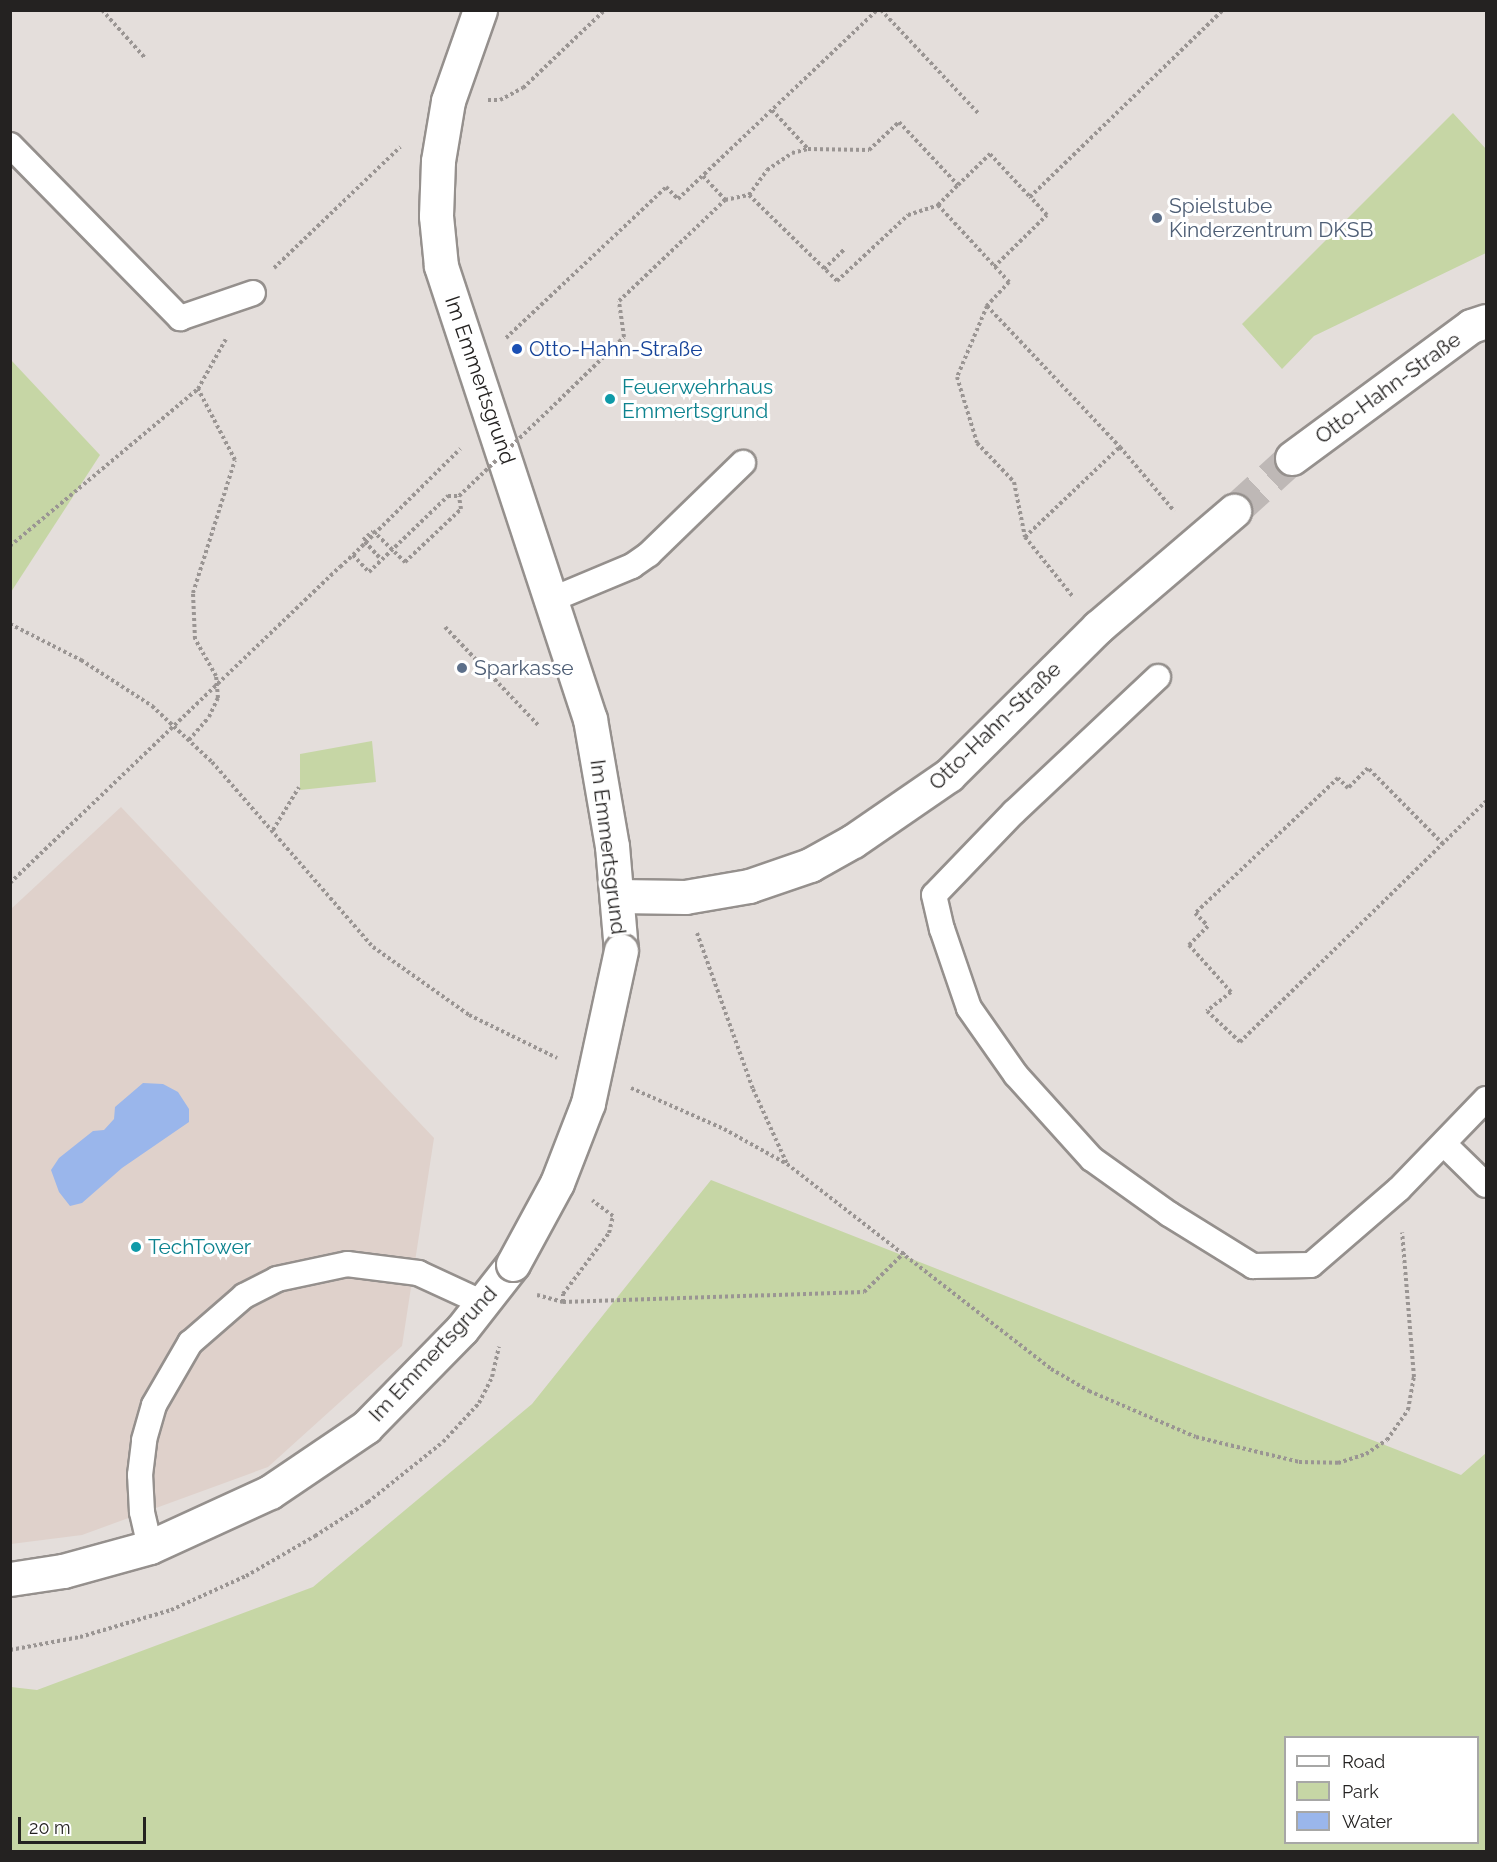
<!DOCTYPE html>
<meta charset="utf-8">
<style>
body{margin:0}
#map{position:relative;width:1497px;height:1862px;overflow:hidden;background:#e4dedb;font-family:Raleway,sans-serif}
div>[style]{position:absolute}
.built>*{inset:0;background:#dfd1cb}
.green>*{inset:0;background:#c6d6a5}
.water>*{inset:0;background:#9ab6eb}
.minor-tunnel>*{height:33px;margin-top:-16.5px;transform-origin:0;background:repeating-linear-gradient(90deg,#beb8b6 0 33px,transparent 0 49px)}
.path>*{height:4px;margin-top:-2px;transform-origin:0;background:repeating-linear-gradient(90deg,#9a9593 0 3px,transparent 0 6px)}
.roads{filter:drop-shadow(2px 0 #95908d) drop-shadow(-2px 0 #95908d) drop-shadow(0 2px #95908d) drop-shadow(0 -2px #95908d)}
.service>*{height:24px;margin:-12px;padding:0 12px;transform-origin:12px;border-radius:12px;background:#fff}
.minor>*{height:33px;margin:-16.5px;padding:0 16.5px;transform-origin:16.5px;border-radius:16.5px;background:#fff}
.path-bridge>*{height:4px;margin-top:-2px;transform-origin:0;background:repeating-linear-gradient(90deg,#9a9593 0 3px,transparent 0 6px)}
.bridges{filter:drop-shadow(2px 0 #95908d) drop-shadow(-2px 0 #95908d) drop-shadow(0 2px #95908d) drop-shadow(0 -2px #95908d)}
.minor-bridge>*{height:33px;margin:-16.5px;padding:0 16.5px;transform-origin:16.5px;border-radius:16.5px;background:#fff}
.dots>*{width:16px;height:16px;translate:-50% -50%;box-sizing:border-box;border:3px solid #fff;border-radius:50%}
span{translate:-50% -50%;white-space:nowrap;text-align:center;line-height:1.15;-webkit-text-stroke:6px #fff;paint-order:stroke}
.service-label{font-size:21px;color:#4e5e75}
.left{translate:0 -50%;text-align:left}
.transit-label{font-size:21px;color:#164399}
.street-label{font-size:21px;color:#242221}
.culture-label{font-size:21px;color:#0d838f}
.frame{position:absolute;inset:0;border:12px solid #242221;pointer-events:none}
.legend{position:absolute;left:1284px;top:1736px;width:195px;height:108px;box-sizing:border-box;background:#fff;border:2px solid #a7a7a6;margin:0;padding:8px 10px;list-style:none;font-size:18px;color:#242221}
.legend li{display:flex;align-items:center;gap:12px;height:30px}
.legend b{width:30px;border:2px solid #a7a7a6}
.scale{position:absolute;left:18px;top:1817px;width:128px;height:27px;box-sizing:border-box;border:3px solid #242221;border-top:0;padding-left:8px;font-size:18px;line-height:21px;white-space:nowrap;color:#242221;-webkit-text-stroke:4px #fff;paint-order:stroke}
</style>
<div id="map">
<div class="built">
<div style="clip-path:polygon(121px 807px,434px 1138px,402px 1346px,268px 1467px,82px 1535px,11px 1544px,11px 909px)"></div>
</div>
<div class="green">
<div style="clip-path:polygon(1453px 113px,1486px 149px,1486px 253px,1314px 336px,1282px 369px,1242px 324px)"></div>
<div style="clip-path:polygon(11px 360px,100px 455px,11px 592px)"></div>
<div style="clip-path:polygon(372px 741px,376px 782px,300px 790px,300px 754px)"></div>
<div style="clip-path:polygon(evenodd,711px 1180px,1461px 1475px,1486px 1453px,1486px 1851px,11px 1851px,11px 1687px,37px 1690px,313px 1587px,532px 1404px,711px 1180px,1286px 1738px,1478px 1738px,1478px 1842px,1286px 1842px,1286px 1738px)"></div>
</div>
<div class="water">
<div style="clip-path:polygon(143px 1083px,163px 1084px,178px 1092px,189px 1109px,189px 1122px,122px 1168px,82px 1203px,70px 1206px,59px 1192px,51px 1170px,59px 1158px,93px 1131px,104px 1130px,114px 1119px,115px 1107px)"></div>
</div>
<div class="minor-tunnel">
<div style="left:1234px;top:511px;width:79px;rotate:-42.4deg"></div>
</div>
<div class="path">
<div style="left:102px;top:10px;width:66px;rotate:48.1deg"></div>
<div style="left:881px;top:10px;width:143px;rotate:46.7deg"></div>
<div style="left:488px;top:100px;width:12px"></div>
<div style="left:500px;top:100px;width:26px;rotate:-28deg"></div>
<div style="left:523px;top:88px;width:113px;rotate:-43.6deg"></div>
<div style="left:772px;top:110px;width:53px;rotate:47.3deg"></div>
<div style="left:703px;top:176px;width:33px;rotate:47deg"></div>
<div style="left:749px;top:195px;width:31px;rotate:-54deg"></div>
<div style="left:767px;top:170px;width:30px;rotate:-34deg"></div>
<div style="left:792px;top:153px;width:16px;rotate:-14deg"></div>
<div style="left:808px;top:149px;width:61px;rotate:0.9deg"></div>
<div style="left:869px;top:150px;width:41px;rotate:-43deg"></div>
<div style="left:899px;top:122px;width:86px;rotate:46.9deg"></div>
<div style="left:958px;top:185px;width:45px;rotate:-44.1deg"></div>
<div style="left:990px;top:154px;width:59px;rotate:47.1deg"></div>
<div style="left:938px;top:205px;width:28px;rotate:-45deg"></div>
<div style="left:994px;top:267px;width:74px;rotate:-44.5deg"></div>
<div style="left:1047px;top:215px;width:25px;rotate:-133deg"></div>
<div style="left:1030px;top:197px;width:269px;rotate:-44.1deg"></div>
<div style="left:274px;top:268px;width:175px;rotate:-43.8deg"></div>
<div style="left:824px;top:269px;width:28px;rotate:-44deg"></div>
<div style="left:987px;top:306px;width:77px;rotate:112.9deg"></div>
<div style="left:957px;top:377px;width:69px;rotate:73.1deg"></div>
<div style="left:977px;top:443px;width:54px;rotate:46.5deg"></div>
<div style="left:1014px;top:482px;width:56px;rotate:78.7deg"></div>
<div style="left:1025px;top:537px;width:77px;rotate:51.3deg"></div>
<div style="left:506px;top:338px;width:220px;rotate:-43.3deg"></div>
<div style="left:666px;top:187px;width:17px;rotate:45deg"></div>
<div style="left:678px;top:199px;width:274px;rotate:-43.5deg"></div>
<div style="left:550px;top:409px;width:103px;rotate:-44.2deg"></div>
<div style="left:624px;top:337px;width:36px;rotate:-98deg"></div>
<div style="left:619px;top:301px;width:146px;rotate:-43.6deg"></div>
<div style="left:725px;top:200px;width:25px;rotate:-12deg"></div>
<div style="left:749px;top:195px;width:123px;rotate:44.3deg"></div>
<div style="left:837px;top:281px;width:97px;rotate:-42.9deg"></div>
<div style="left:908px;top:215px;width:32px;rotate:-18deg"></div>
<div style="left:938px;top:205px;width:105px;rotate:47.3deg"></div>
<div style="left:1009px;top:282px;width:33px;rotate:133deg"></div>
<div style="left:987px;top:306px;width:194px;rotate:46.7deg"></div>
<div style="left:1120px;top:447px;width:84px;rotate:49.8deg"></div>
<div style="left:1025px;top:537px;width:131px;rotate:-43.5deg"></div>
<div style="left:365px;top:542px;width:21px;rotate:47deg"></div>
<div style="left:10px;top:546px;width:245px;rotate:-39.9deg"></div>
<div style="left:198px;top:389px;width:57px;rotate:-60.8deg"></div>
<div style="left:353px;top:555px;width:151px;rotate:-44.7deg"></div>
<div style="left:340px;top:567px;width:18px;rotate:-43deg"></div>
<div style="left:353px;top:555px;width:23px;rotate:47deg"></div>
<div style="left:369px;top:572px;width:110px;rotate:-43.9deg"></div>
<div style="left:448px;top:496px;width:11px"></div>
<div style="left:10px;top:624px;width:80px;rotate:26.9deg"></div>
<div style="left:81px;top:660px;width:85px;rotate:32.9deg"></div>
<div style="left:152px;top:706px;width:82px;rotate:43deg"></div>
<div style="left:212px;top:762px;width:245px;rotate:49deg"></div>
<div style="left:373px;top:947px;width:118px;rotate:35.3deg"></div>
<div style="left:469px;top:1015px;width:98px;rotate:26deg"></div>
<div style="left:445px;top:627px;width:135px;rotate:46.5deg"></div>
<div style="left:189px;top:740px;width:30px;rotate:-49deg"></div>
<div style="left:209px;top:717px;width:21px;rotate:-65deg"></div>
<div style="left:218px;top:698px;width:22px;rotate:-95deg"></div>
<div style="left:216px;top:676px;width:43px;rotate:-119.6deg"></div>
<div style="left:195px;top:639px;width:46px;rotate:-92.5deg"></div>
<div style="left:193px;top:593px;width:139px;rotate:-72.5deg"></div>
<div style="left:235px;top:460px;width:80px;rotate:-117.5deg"></div>
<div style="left:273px;top:830px;width:50px;rotate:-58.8deg"></div>
<div style="left:1443px;top:844px;width:107px;rotate:-134.6deg"></div>
<div style="left:1368px;top:768px;width:28px;rotate:135deg"></div>
<div style="left:1348px;top:788px;width:14px;rotate:-135deg"></div>
<div style="left:1338px;top:778px;width:197px;rotate:136.6deg"></div>
<div style="left:1195px;top:913px;width:18px;rotate:45deg"></div>
<div style="left:1208px;top:926px;width:27px;rotate:135deg"></div>
<div style="left:1189px;top:945px;width:63px;rotate:48.2deg"></div>
<div style="left:1231px;top:992px;width:31px;rotate:142deg"></div>
<div style="left:1207px;top:1011px;width:45px;rotate:43.2deg"></div>
<div style="left:1240px;top:1042px;width:344px;rotate:-44.4deg"></div>
<div style="left:697px;top:933px;width:166px;rotate:70.3deg"></div>
<div style="left:753px;top:1089px;width:82px;rotate:65.6deg"></div>
<div style="left:631px;top:1088px;width:102px;rotate:23.8deg"></div>
<div style="left:724px;top:1129px;width:72px;rotate:29.1deg"></div>
<div style="left:787px;top:1164px;width:334px;rotate:37.8deg"></div>
<div style="left:1051px;top:1369px;width:44px;rotate:30.1deg"></div>
<div style="left:1089px;top:1391px;width:116px;rotate:23.3deg"></div>
<div style="left:1196px;top:1437px;width:106px;rotate:13.6deg"></div>
<div style="left:1299px;top:1462px;width:39px;rotate:1deg"></div>
<div style="left:1338px;top:1463px;width:29px;rotate:-18deg"></div>
<div style="left:1366px;top:1454px;width:25px;rotate:-34deg"></div>
<div style="left:1387px;top:1440px;width:37px;rotate:-55deg"></div>
<div style="left:1408px;top:1410px;width:34px;rotate:-80deg"></div>
<div style="left:1414px;top:1377px;width:145px;rotate:-94.7deg"></div>
<div style="left:537px;top:1295px;width:27px;rotate:15deg"></div>
<div style="left:563px;top:1302px;width:301px;rotate:-1.9deg"></div>
<div style="left:864px;top:1292px;width:57px;rotate:-44.3deg"></div>
<div style="left:563px;top:1302px;width:8px;rotate:-90deg"></div>
<div style="left:563px;top:1294px;width:76px;rotate:-53deg"></div>
<div style="left:609px;top:1233px;width:17px;rotate:-77deg"></div>
<div style="left:613px;top:1216px;width:26px;rotate:-143deg"></div>
<div style="left:10px;top:1650px;width:71px;rotate:-10.5deg"></div>
<div style="left:80px;top:1637px;width:95px;rotate:-16.5deg"></div>
<div style="left:171px;top:1610px;width:82px;rotate:-24.4deg"></div>
<div style="left:246px;top:1576px;width:80px;rotate:-30.1deg"></div>
<div style="left:315px;top:1536px;width:63px;rotate:-32.7deg"></div>
<div style="left:368px;top:1502px;width:96px;rotate:-38.7deg"></div>
<div style="left:443px;top:1442px;width:53px;rotate:-47.3deg"></div>
<div style="left:479px;top:1403px;width:29px;rotate:-63deg"></div>
<div style="left:492px;top:1377px;width:31px;rotate:-77deg"></div>
</div>
<div class="roads">
<div class="service">
<div style="left:10px;top:145px;width:243px;rotate:45.5deg"></div>
<div style="left:180px;top:318px;width:77px;rotate:-18.9deg"></div>
<div style="left:553px;top:599px;width:86px;rotate:-22.7deg"></div>
<div style="left:632px;top:566px;width:21px;rotate:-35deg"></div>
<div style="left:649px;top:554px;width:131px;rotate:-44.1deg"></div>
<div style="left:1158px;top:677px;width:197px;rotate:136.8deg"></div>
<div style="left:1014px;top:812px;width:115px;rotate:133.9deg"></div>
<div style="left:934px;top:895px;width:35px;rotate:77deg"></div>
<div style="left:942px;top:929px;width:83px;rotate:71.1deg"></div>
<div style="left:969px;top:1008px;width:82px;rotate:55deg"></div>
<div style="left:1016px;top:1075px;width:113px;rotate:47.9deg"></div>
<div style="left:1092px;top:1159px;width:95px;rotate:35.5deg"></div>
<div style="left:1169px;top:1214px;width:99px;rotate:31.8deg"></div>
<div style="left:1253px;top:1266px;width:58px;rotate:-1deg"></div>
<div style="left:1311px;top:1265px;width:116px;rotate:-40.8deg"></div>
<div style="left:1399px;top:1189px;width:125px;rotate:-46deg"></div>
<div style="left:1445px;top:1145px;width:57px;rotate:44.3deg"></div>
<div style="left:150px;top:1547px;width:36px;rotate:-103deg"></div>
<div style="left:142px;top:1512px;width:37px;rotate:-93deg"></div>
<div style="left:140px;top:1475px;width:35px;rotate:-83deg"></div>
<div style="left:144px;top:1440px;width:36px;rotate:-74deg"></div>
<div style="left:154px;top:1405px;width:72px;rotate:-59.9deg"></div>
<div style="left:190px;top:1343px;width:72px;rotate:-41deg"></div>
<div style="left:244px;top:1296px;width:37px;rotate:-27deg"></div>
<div style="left:277px;top:1279px;width:72px;rotate:-12.1deg"></div>
<div style="left:347px;top:1264px;width:72px;rotate:7.2deg"></div>
<div style="left:418px;top:1273px;width:72px;rotate:24.8deg"></div>
</div>
<div class="minor">
<div style="left:480px;top:10px;width:96px;rotate:109.4deg"></div>
<div style="left:448px;top:101px;width:61px;rotate:99.5deg"></div>
<div style="left:438px;top:161px;width:55px;rotate:92.1deg"></div>
<div style="left:436px;top:216px;width:50px;rotate:84.3deg"></div>
<div style="left:441px;top:266px;width:477px;rotate:71.8deg"></div>
<div style="left:590px;top:719px;width:129px;rotate:80.2deg"></div>
<div style="left:612px;top:846px;width:105px;rotate:85.1deg"></div>
<div style="left:1292px;top:458px;width:222px;rotate:-36.4deg"></div>
<div style="left:1471px;top:326px;width:16px;rotate:-18deg"></div>
<div style="left:618px;top:896px;width:67px;rotate:0.9deg"></div>
<div style="left:685px;top:897px;width:65px;rotate:-9.8deg"></div>
<div style="left:749px;top:886px;width:65px;rotate:-19deg"></div>
<div style="left:810px;top:865px;width:49px;rotate:-29.2deg"></div>
<div style="left:853px;top:841px;width:116px;rotate:-34.5deg"></div>
<div style="left:949px;top:775px;width:210px;rotate:-44.8deg"></div>
<div style="left:1098px;top:627px;width:179px;rotate:-40.5deg"></div>
<div style="left:10px;top:1579px;width:54px;rotate:-8.6deg"></div>
<div style="left:63px;top:1571px;width:90px;rotate:-15.4deg"></div>
<div style="left:150px;top:1547px;width:132px;rotate:-24.6deg"></div>
<div style="left:270px;top:1492px;width:116px;rotate:-34.1deg"></div>
<div style="left:366px;top:1427px;width:137px;rotate:-45.6deg"></div>
<div style="left:462px;top:1329px;width:83px;rotate:-51.9deg"></div>
</div>
</div>
<div class="path-bridge">
<div style="left:379px;top:557px;width:23px;rotate:-133deg"></div>
<div style="left:363px;top:540px;width:13px;rotate:-42deg"></div>
<div style="left:373px;top:531px;width:45px;rotate:44.1deg"></div>
<div style="left:405px;top:562px;width:77px;rotate:-43.4deg"></div>
<div style="left:461px;top:509px;width:13px;rotate:-99deg"></div>
<div style="left:459px;top:496px;width:126px;rotate:-43.7deg"></div>
<div style="left:10px;top:883px;width:457px;rotate:-43.8deg"></div>
</div>
<div class="bridges">
<div class="minor-bridge">
<div style="left:513px;top:1264px;width:92px;rotate:-61.5deg"></div>
<div style="left:557px;top:1183px;width:86px;rotate:-68.8deg"></div>
<div style="left:588px;top:1103px;width:156px;rotate:-77.8deg"></div>
</div>
</div>
<div class="dots">
<div style="left:1157px;top:218px;background:#5c6f8a"></div>
<div style="left:517px;top:349px;background:#1a4fb4"></div>
<div style="left:610px;top:399px;background:#0f9aa8"></div>
<div style="left:462px;top:668px;background:#5c6f8a"></div>
<div style="left:136px;top:1247px;background:#0f9aa8"></div>
</div>
<div class="service-label">
<span class="left" style="left:1169px;top:218px">Spielstube<br>Kinderzentrum DKSB</span>
<span class="left" style="left:474px;top:668px">Sparkasse</span>
</div>
<div class="transit-label">
<span class="left" style="left:529px;top:349px">Otto-Hahn-Straße</span>
</div>
<div class="street-label">
<span style="left:480px;top:380px;rotate:71deg">Im Emmertsgrund</span>
<span style="left:1388px;top:388px;rotate:-36deg">Otto-Hahn-Straße</span>
<span style="left:995px;top:726px;rotate:-44deg">Otto-Hahn-Straße</span>
<span style="left:608px;top:847px;rotate:83deg">Im Emmertsgrund</span>
<span style="left:433px;top:1354px;rotate:-47deg">Im Emmertsgrund</span>
</div>
<div class="culture-label">
<span class="left" style="left:622px;top:399px">Feuerwehrhaus<br>Emmertsgrund</span>
<span class="left" style="left:148px;top:1247px">TechTower</span>
</div>
<div class="frame"></div>
<ul class="legend">
<li><b style="height:8px;background:#fff"></b>Road</li>
<li><b style="height:16px;background:#c6d6a5"></b>Park</li>
<li><b style="height:16px;background:#9ab6eb"></b>Water</li>
</ul>
<div class="scale">20 m</div>
</div>
